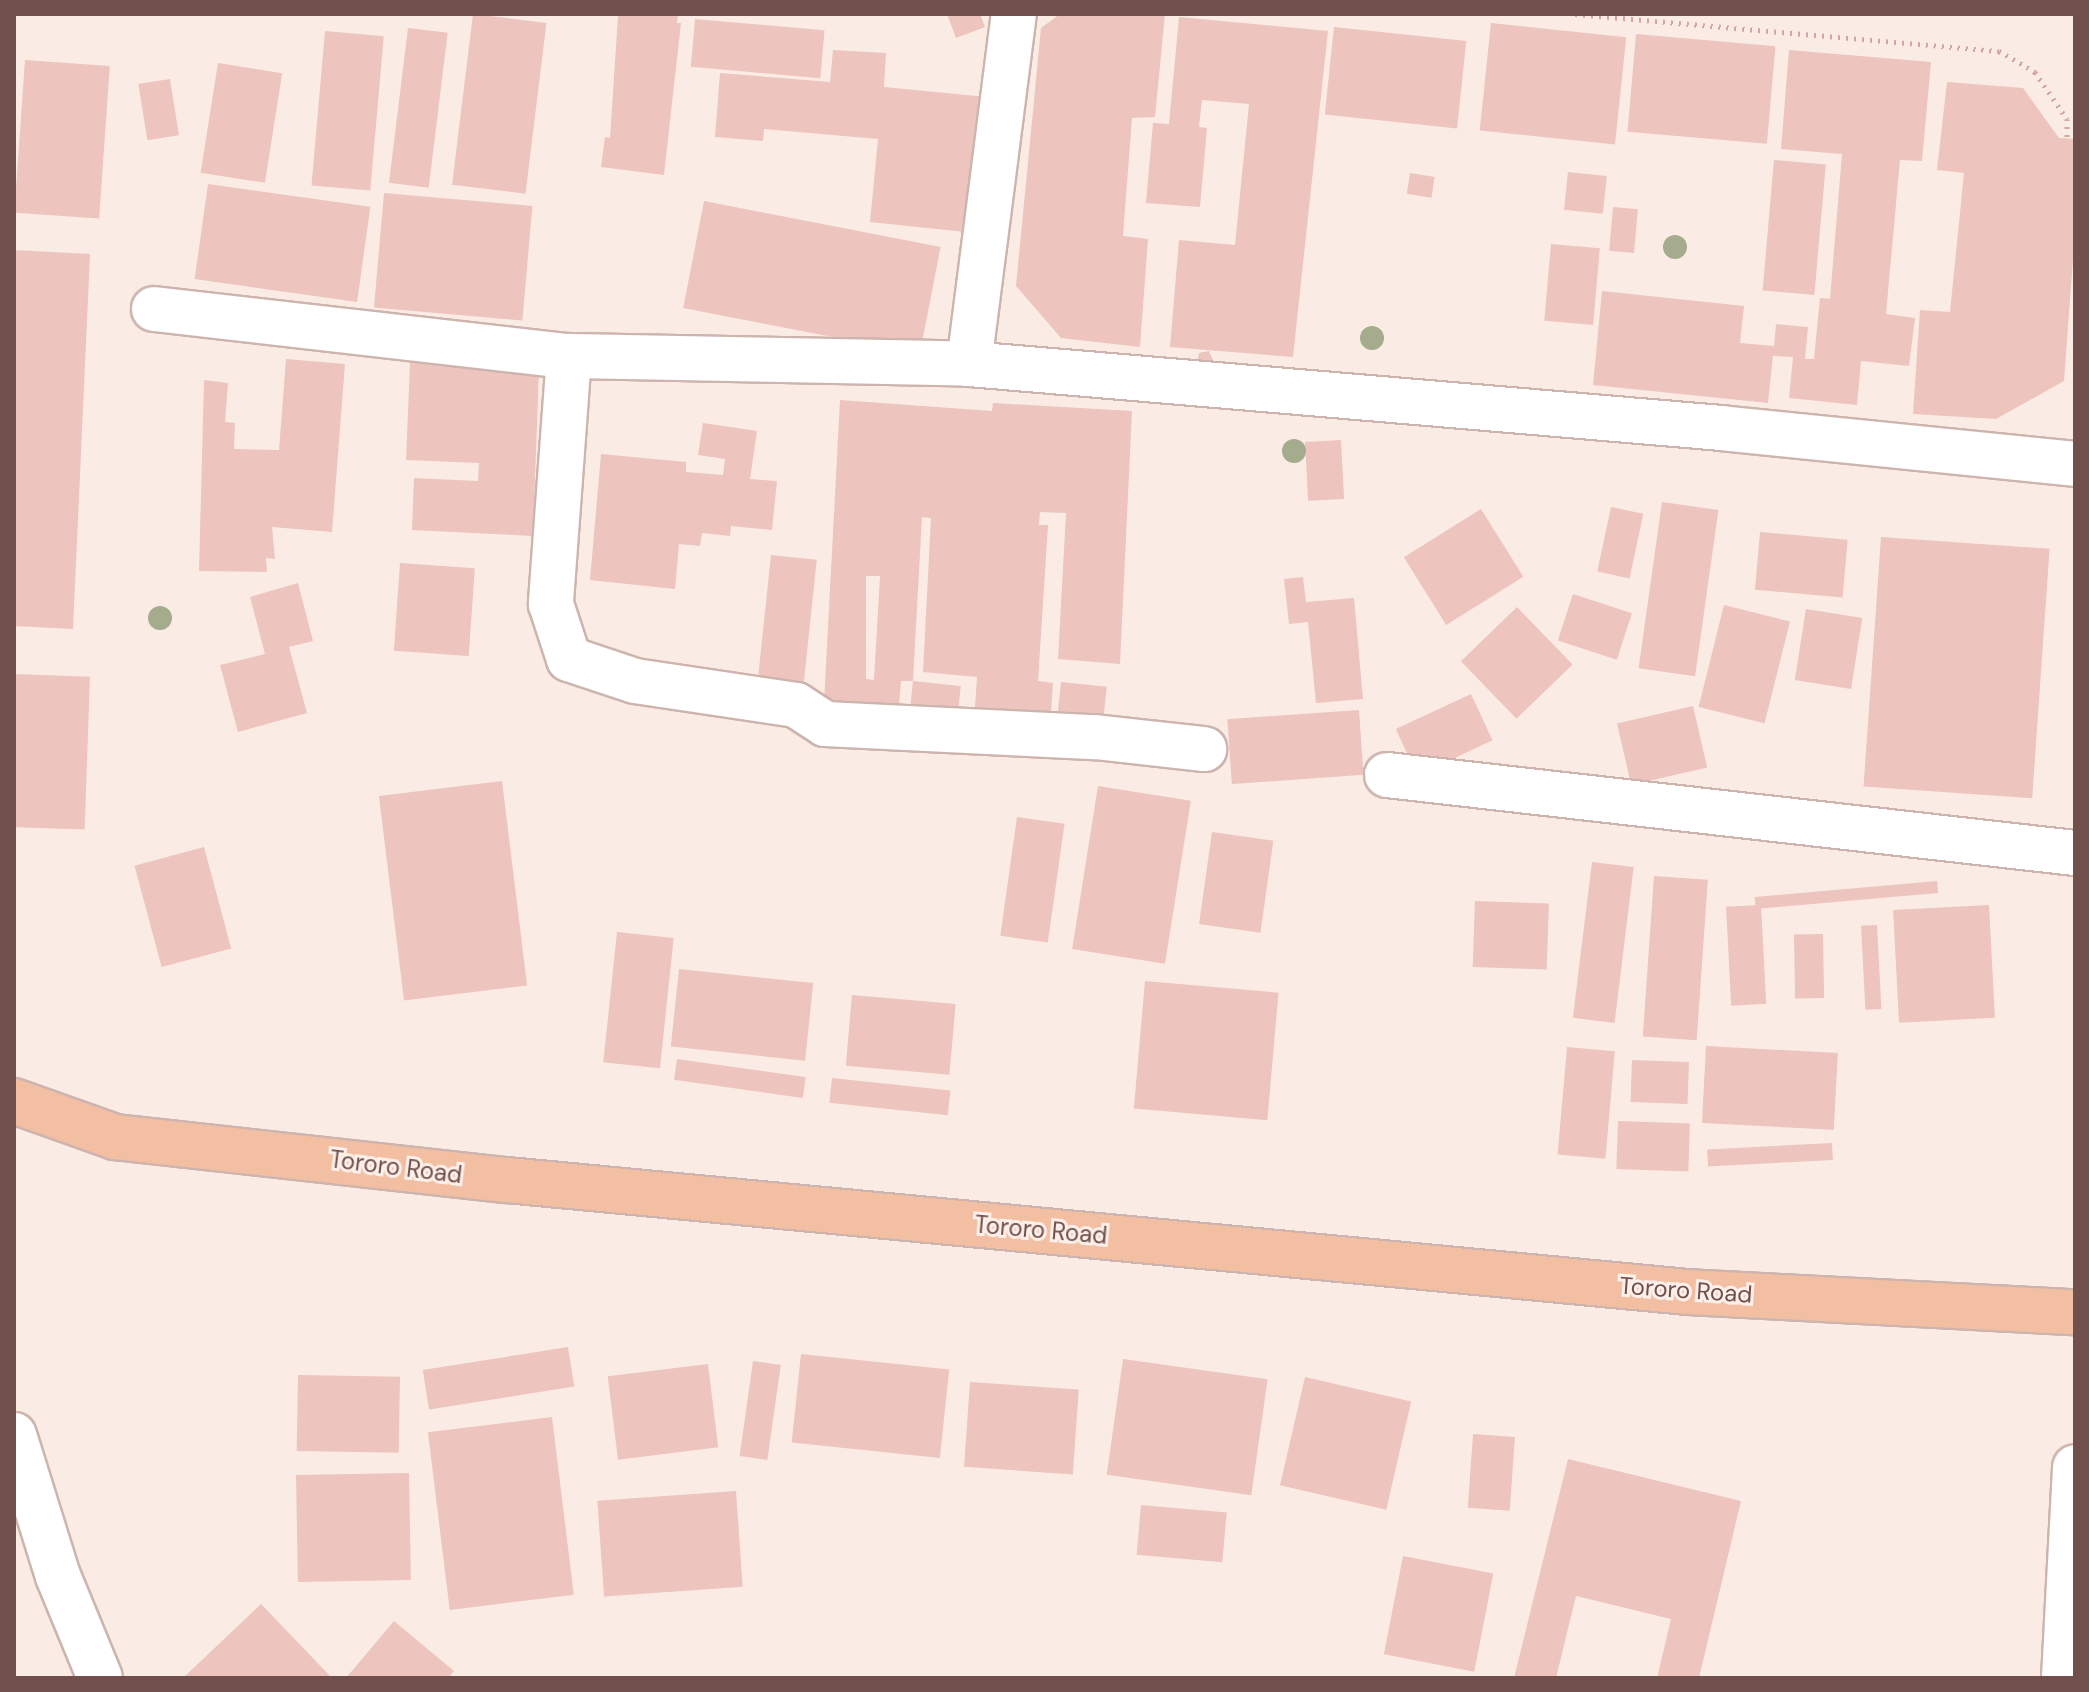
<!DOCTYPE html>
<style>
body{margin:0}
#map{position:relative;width:2089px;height:1692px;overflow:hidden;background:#faece4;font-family:"DM Sans",sans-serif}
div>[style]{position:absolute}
.building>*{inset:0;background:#edc4be;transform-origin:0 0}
.path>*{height:5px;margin-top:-2.5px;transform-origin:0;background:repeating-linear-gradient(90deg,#d2a7a1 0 2px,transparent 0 8px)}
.roads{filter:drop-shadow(2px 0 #cdb4ae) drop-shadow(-2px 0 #cdb4ae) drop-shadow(0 2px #cdb4ae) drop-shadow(0 -2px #cdb4ae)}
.minor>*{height:44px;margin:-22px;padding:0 22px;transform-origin:22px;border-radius:22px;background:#fff}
.major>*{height:44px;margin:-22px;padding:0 22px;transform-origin:22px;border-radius:22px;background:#f3bfa2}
.trees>*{width:24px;height:24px;margin:-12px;border-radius:50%;background:#a5ab8d}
span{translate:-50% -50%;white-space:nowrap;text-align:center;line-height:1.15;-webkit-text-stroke:6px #fdf0ea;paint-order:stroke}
.street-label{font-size:24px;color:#704f4c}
.frame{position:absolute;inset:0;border:16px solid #704f4c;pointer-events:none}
</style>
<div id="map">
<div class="building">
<div style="left:473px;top:14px;width:74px;height:172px;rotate:7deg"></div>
<div style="clip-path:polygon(678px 14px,677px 23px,681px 23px,664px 175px,601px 167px,605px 137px,610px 138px,618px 16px)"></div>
<div style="clip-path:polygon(947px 14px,980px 14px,985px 27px,956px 38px)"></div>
<div style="clip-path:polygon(1060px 14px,1165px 14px,1155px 117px,1132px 118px,1123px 236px,1148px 239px,1140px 347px,1061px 338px,1016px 286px,1041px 28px)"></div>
<div style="clip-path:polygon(1179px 17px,1328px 31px,1293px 357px,1170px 347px,1179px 240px,1235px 245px,1249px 104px,1202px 100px,1199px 127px,1207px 128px,1200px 207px,1146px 203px,1153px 123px,1169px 124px)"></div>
<div style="left:695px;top:19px;width:130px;height:48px;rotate:5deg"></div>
<div style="left:1491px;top:23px;width:136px;height:108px;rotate:6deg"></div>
<div style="left:1334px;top:27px;width:133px;height:88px;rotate:6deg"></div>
<div style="left:408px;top:28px;width:40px;height:156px;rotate:7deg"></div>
<div style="left:325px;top:31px;width:59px;height:155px;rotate:5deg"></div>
<div style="left:1636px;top:34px;width:140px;height:98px;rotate:5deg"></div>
<div style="clip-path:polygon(833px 50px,886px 53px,884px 87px,987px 97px,975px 233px,870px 222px,878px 139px,764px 129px,763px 141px,715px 137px,720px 73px,830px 82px)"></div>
<div style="clip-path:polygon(1789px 50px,1931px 62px,1922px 161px,1900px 160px,1886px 314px,1915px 318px,1909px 366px,1861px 361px,1857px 405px,1789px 398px,1793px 357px,1773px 356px,1768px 403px,1593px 385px,1602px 291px,1744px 306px,1740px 343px,1774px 346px,1776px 324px,1808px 327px,1805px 359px,1814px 359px,1820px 298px,1830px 299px,1842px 154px,1781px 149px)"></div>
<div style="left:25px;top:60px;width:85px;height:153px;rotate:4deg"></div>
<div style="left:218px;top:63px;width:65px;height:111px;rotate:9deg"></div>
<div style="left:170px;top:79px;width:57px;height:32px;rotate:81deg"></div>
<div style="clip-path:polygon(1947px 82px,2023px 88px,2059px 138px,2075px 139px,2075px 232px,2064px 381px,1996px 419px,1913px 414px,1920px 310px,1950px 312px,1964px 173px,1937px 170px)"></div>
<div style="left:1774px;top:160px;width:52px;height:131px;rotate:5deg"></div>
<div style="left:1568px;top:172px;width:39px;height:38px;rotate:6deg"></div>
<div style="left:1410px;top:173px;width:25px;height:21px;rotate:9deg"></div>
<div style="left:208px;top:184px;width:164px;height:96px;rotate:8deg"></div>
<div style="left:384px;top:193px;width:149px;height:115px;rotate:5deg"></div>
<div style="left:704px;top:201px;width:241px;height:109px;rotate:11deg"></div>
<div style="left:1613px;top:207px;width:25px;height:44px;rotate:5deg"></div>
<div style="left:1551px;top:244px;width:49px;height:77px;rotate:5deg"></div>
<div style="clip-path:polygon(14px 250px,90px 254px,73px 629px,14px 626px)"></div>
<div style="clip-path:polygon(1209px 351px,1216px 367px,1196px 367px,1199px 353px)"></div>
<div style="clip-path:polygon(286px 359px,345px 364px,332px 532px,272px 527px,275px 559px,266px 558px,267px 572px,199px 571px,204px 380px,228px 383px,225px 422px,235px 423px,234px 449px,279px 450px)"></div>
<div style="clip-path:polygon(410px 363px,539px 368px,533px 536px,412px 530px,414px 478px,478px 481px,479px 463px,406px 460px)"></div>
<div style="clip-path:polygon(evenodd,840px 400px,992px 411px,993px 403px,1132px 411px,1120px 664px,1058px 659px,1066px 513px,1040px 512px,1039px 525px,1048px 525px,1038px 681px,1053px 683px,1051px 713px,975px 707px,977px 677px,923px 672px,931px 518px,922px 517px,913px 681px,901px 681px,899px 707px,824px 703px,840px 400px,866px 576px,880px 576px,874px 680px,866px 679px,866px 576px)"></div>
<div style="clip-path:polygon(703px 423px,757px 431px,750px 479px,777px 481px,772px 530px,731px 526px,730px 536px,702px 533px,700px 546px,679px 544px,675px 589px,590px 580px,601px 454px,686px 462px,686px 472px,723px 475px,725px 459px,698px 455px)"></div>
<div style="left:1341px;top:440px;width:59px;height:36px;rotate:87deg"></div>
<div style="left:1662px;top:502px;width:57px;height:168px;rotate:8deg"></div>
<div style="left:1611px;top:507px;width:33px;height:66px;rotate:12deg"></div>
<div style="left:1481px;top:509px;width:80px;height:91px;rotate:58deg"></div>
<div style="left:1760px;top:532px;width:88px;height:58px;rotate:5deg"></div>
<div style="left:1881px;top:537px;width:169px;height:250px;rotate:4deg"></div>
<div style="left:771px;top:555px;width:46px;height:128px;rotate:6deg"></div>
<div style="left:400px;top:563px;width:75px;height:88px;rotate:4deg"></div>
<div style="clip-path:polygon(1303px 577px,1306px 602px,1354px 598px,1363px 699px,1316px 703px,1308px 622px,1289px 624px,1284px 579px)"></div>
<div style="clip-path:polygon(298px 583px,313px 641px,289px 647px,307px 713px,238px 732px,220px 665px,265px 654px,250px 597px)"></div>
<div style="left:1573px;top:594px;width:62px;height:49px;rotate:18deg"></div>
<div style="left:1724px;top:605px;width:68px;height:105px;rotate:14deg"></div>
<div style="left:1517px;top:607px;width:80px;height:78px;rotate:46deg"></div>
<div style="left:1806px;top:609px;width:57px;height:72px;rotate:9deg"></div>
<div style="left:14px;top:674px;width:76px;height:153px;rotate:2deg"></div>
<div style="left:913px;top:681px;width:48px;height:25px;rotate:6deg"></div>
<div style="left:1061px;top:682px;width:46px;height:29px;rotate:6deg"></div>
<div style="left:1471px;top:694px;width:51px;height:83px;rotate:65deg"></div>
<div style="left:1693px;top:706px;width:63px;height:78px;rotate:77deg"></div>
<div style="left:1359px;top:710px;width:65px;height:132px;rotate:86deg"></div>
<div style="left:502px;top:781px;width:206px;height:124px;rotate:83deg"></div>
<div style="left:1098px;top:786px;width:94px;height:165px;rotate:9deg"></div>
<div style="left:1017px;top:817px;width:48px;height:120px;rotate:8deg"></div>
<div style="left:1212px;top:832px;width:62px;height:93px;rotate:8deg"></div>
<div style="left:204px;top:847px;width:105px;height:72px;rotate:75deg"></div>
<div style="left:1592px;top:862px;width:42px;height:157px;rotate:7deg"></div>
<div style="left:1654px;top:876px;width:54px;height:161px;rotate:4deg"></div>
<div style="left:1937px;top:881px;width:12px;height:183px;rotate:85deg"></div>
<div style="left:1475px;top:901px;width:74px;height:66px;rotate:2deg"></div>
<div style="left:1761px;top:905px;width:99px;height:35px;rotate:87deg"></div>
<div style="left:1989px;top:905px;width:113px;height:96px;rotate:87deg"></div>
<div style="left:1877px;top:925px;width:84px;height:16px;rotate:87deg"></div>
<div style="left:617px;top:932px;width:57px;height:131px;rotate:6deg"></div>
<div style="left:1823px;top:934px;width:64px;height:29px;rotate:89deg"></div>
<div style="left:679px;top:969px;width:135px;height:78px;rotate:6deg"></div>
<div style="left:1145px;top:981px;width:134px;height:128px;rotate:5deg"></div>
<div style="left:852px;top:995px;width:104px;height:71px;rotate:5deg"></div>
<div style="left:1706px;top:1046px;width:132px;height:77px;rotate:3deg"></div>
<div style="left:1567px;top:1047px;width:48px;height:108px;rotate:5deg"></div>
<div style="left:677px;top:1059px;width:130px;height:21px;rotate:8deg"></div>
<div style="left:1632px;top:1060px;width:57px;height:42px;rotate:2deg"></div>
<div style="left:832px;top:1078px;width:119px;height:25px;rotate:6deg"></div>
<div style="left:1618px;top:1121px;width:72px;height:48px;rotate:2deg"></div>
<div style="left:1832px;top:1143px;width:17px;height:125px;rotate:87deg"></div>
<div style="left:568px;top:1347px;width:40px;height:147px;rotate:81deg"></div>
<div style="left:801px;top:1354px;width:149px;height:89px;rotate:6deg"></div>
<div style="left:1123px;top:1359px;width:146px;height:117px;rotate:8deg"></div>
<div style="left:753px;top:1361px;width:28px;height:96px;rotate:8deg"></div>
<div style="left:708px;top:1364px;width:84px;height:101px;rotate:83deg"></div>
<div style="left:298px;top:1375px;width:102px;height:76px;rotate:1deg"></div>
<div style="left:1305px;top:1377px;width:109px;height:111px;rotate:13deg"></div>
<div style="left:970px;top:1382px;width:109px;height:85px;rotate:4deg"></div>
<div style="left:552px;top:1417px;width:179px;height:125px;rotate:83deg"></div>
<div style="left:1473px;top:1434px;width:42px;height:74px;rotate:4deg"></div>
<div style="clip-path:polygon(1568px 1459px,1741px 1501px,1699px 1678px,1657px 1678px,1671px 1619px,1576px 1596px,1556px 1678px,1514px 1678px)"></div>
<div style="left:409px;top:1473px;width:107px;height:113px;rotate:89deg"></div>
<div style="left:736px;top:1491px;width:96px;height:139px;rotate:86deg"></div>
<div style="left:1141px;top:1505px;width:86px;height:50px;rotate:5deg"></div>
<div style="left:1403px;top:1556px;width:92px;height:100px;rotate:11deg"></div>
<div style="clip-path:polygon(261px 1604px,332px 1678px,183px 1678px)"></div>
<div style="clip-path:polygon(394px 1621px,454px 1671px,448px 1678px,346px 1678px)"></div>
</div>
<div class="path">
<div style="left:1575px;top:14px;width:426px;rotate:5deg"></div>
<div style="left:1999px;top:51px;width:42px;rotate:30.3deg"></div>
<div style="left:2035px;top:72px;width:57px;rotate:55.8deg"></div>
<div style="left:2067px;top:119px;width:19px;rotate:90deg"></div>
</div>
<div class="roads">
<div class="minor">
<div style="left:154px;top:309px;width:418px;rotate:6.5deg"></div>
<div style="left:569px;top:356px;width:400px;rotate:1.1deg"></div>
<div style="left:969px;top:364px;width:755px;rotate:4.86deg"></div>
<div style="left:1721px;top:428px;width:356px;rotate:5.8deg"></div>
<div style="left:569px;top:356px;width:249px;rotate:94.2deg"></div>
<div style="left:551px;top:604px;width:58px;rotate:71.9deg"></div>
<div style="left:569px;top:659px;width:70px;rotate:18.4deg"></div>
<div style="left:635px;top:681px;width:163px;rotate:8.5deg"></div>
<div style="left:796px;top:705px;width:35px;rotate:33deg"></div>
<div style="left:825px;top:724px;width:270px;rotate:2.8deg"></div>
<div style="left:1095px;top:737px;width:110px;rotate:6.3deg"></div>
<div style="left:969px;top:364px;width:353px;rotate:-82.7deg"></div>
<div style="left:1387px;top:775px;width:692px;rotate:6.47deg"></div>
<div style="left:14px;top:1435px;width:148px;rotate:72.7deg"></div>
<div style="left:58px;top:1576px;width:110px;rotate:67.6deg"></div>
<div style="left:2064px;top:1678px;width:211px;rotate:-87deg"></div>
</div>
<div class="major">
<div style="left:14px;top:1101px;width:107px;rotate:19.6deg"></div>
<div style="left:115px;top:1137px;width:394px;rotate:6.3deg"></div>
<div style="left:507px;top:1180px;width:1185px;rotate:5.42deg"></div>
<div style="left:1687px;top:1292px;width:389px;rotate:3deg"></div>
</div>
</div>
<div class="trees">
<div style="left:1675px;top:247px"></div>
<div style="left:1372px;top:338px"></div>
<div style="left:1294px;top:451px"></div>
<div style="left:160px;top:618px"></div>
</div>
<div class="street-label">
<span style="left:396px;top:1167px;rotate:7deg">Tororo Road</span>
<span style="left:1041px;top:1230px;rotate:5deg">Tororo Road</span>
<span style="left:1686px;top:1290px;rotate:4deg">Tororo Road</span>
</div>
<div class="frame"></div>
</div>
